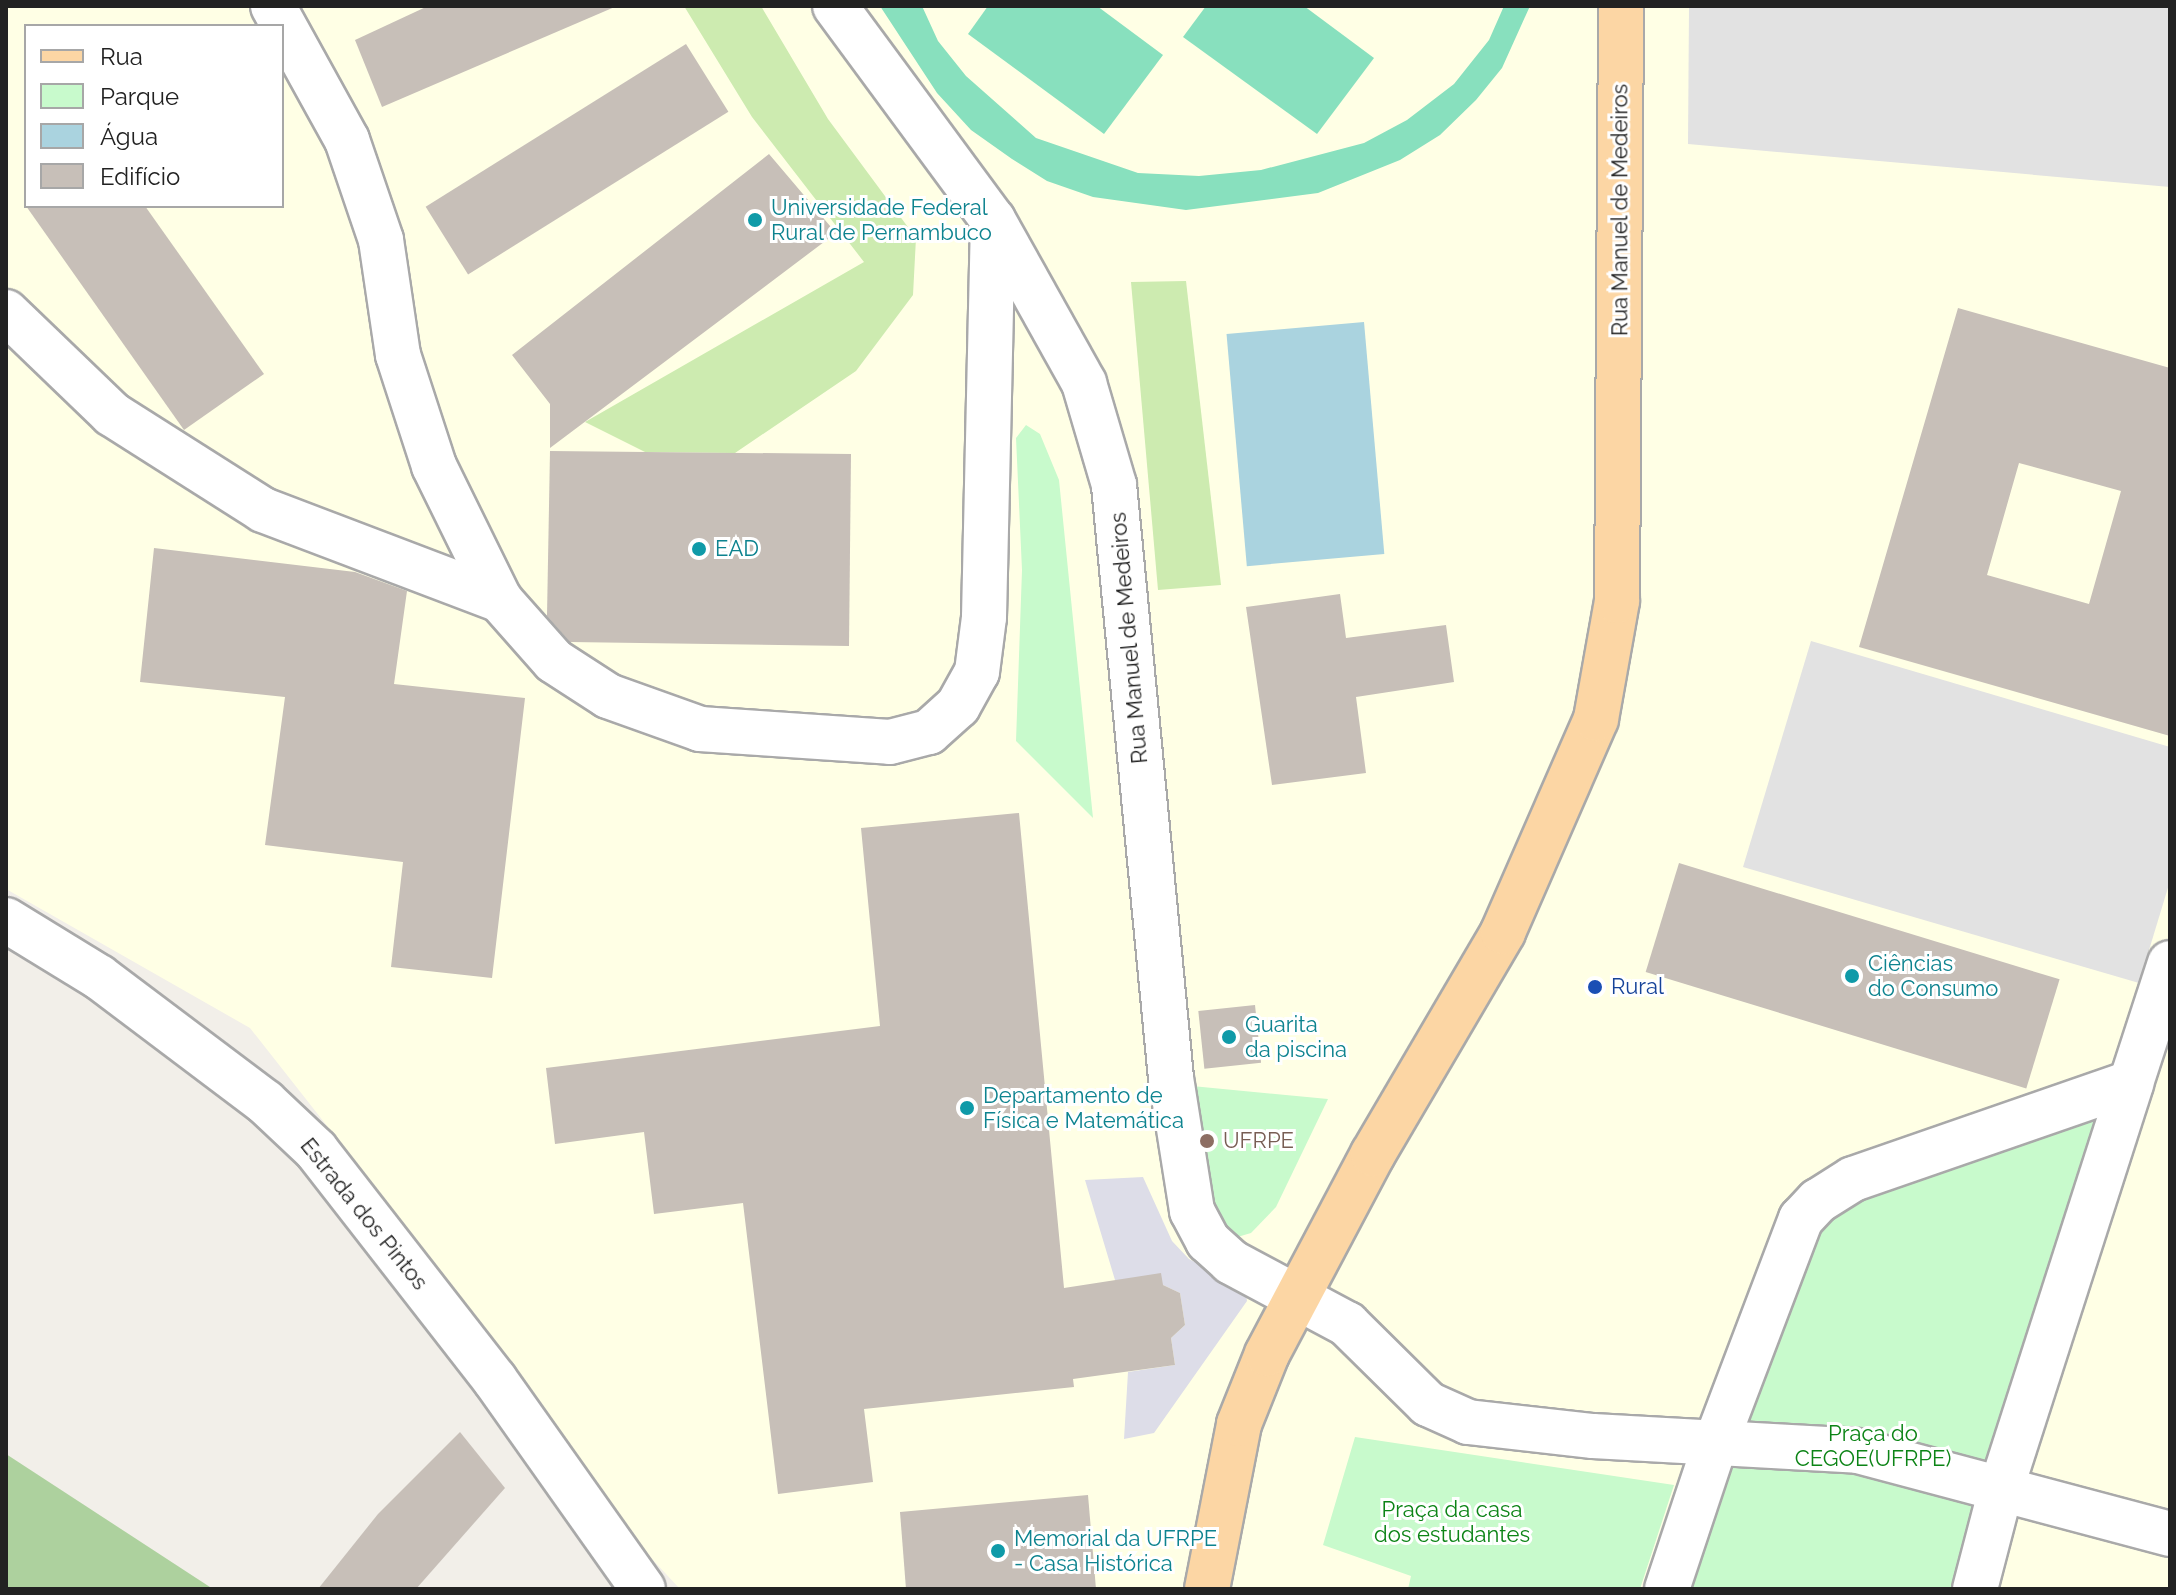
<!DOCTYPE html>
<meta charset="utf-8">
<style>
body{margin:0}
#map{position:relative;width:2176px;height:1595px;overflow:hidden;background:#f2efe9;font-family:Raleway,sans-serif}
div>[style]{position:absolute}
.education>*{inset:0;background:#ffffe5}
.grass>*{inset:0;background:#cdebb0}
.forest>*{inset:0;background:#add19e}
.park>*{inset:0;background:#c8facc}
.pitch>*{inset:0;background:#88e0be}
.parking>*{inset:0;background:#e2e2e2}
.plaza>*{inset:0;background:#dddde8}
.water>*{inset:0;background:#aad3df;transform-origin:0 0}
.building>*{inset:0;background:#c7bfb8;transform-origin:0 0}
.roads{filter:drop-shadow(2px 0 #a9a9a9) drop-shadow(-2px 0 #a9a9a9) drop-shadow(0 2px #a9a9a9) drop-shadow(0 -2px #a9a9a9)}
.minor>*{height:44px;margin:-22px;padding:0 22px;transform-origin:22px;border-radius:22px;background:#fff}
.major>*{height:44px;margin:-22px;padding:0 22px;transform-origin:22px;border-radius:22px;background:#fcd6a4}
.dots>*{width:22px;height:22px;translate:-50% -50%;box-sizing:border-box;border:4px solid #fff;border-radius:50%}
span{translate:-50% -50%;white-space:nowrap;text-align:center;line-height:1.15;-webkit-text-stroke:6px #fff;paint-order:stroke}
.culture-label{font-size:22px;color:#0d838f}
.left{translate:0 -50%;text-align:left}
.street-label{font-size:22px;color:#222}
.transit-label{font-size:22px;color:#164399}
.education-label{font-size:22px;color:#785e54}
.park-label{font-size:22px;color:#0c8416}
.frame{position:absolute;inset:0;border:8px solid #222;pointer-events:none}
.legend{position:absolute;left:24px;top:24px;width:260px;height:184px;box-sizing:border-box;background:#fff;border:2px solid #a7a7a7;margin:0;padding:10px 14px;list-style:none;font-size:24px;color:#222}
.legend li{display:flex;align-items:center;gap:16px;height:40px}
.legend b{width:40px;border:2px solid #a7a7a7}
</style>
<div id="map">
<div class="education">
<div style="clip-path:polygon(evenodd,6px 6px,2170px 6px,2170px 1589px,680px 1589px,638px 1544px,445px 1276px,250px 1028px,6px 889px,6px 6px,26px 26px,282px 26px,282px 206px,26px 206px,26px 26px)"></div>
</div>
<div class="grass">
<div style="clip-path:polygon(684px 6px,761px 6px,828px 119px,916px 238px,913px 295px,856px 371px,735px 453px,645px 452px,585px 422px,864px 262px,752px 117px)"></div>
<div style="clip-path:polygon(1186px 281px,1221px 585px,1158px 590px,1131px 282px)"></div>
</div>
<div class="forest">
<div style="clip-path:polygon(6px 1454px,213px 1589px,6px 1589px)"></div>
</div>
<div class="park">
<div style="clip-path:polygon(1026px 425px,1040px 434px,1059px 480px,1093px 818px,1016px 741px,1022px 570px,1016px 438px)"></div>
<div style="clip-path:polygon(1192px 1086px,1328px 1099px,1276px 1207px,1251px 1233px,1234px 1238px,1208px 1207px)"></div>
<div style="clip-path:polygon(2133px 1091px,1975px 1589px,1677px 1589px,1810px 1187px)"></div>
<div style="clip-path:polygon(1355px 1437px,1674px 1485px,1640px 1589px,1408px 1589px,1411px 1576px,1323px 1545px)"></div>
</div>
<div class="pitch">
<div style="clip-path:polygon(880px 6px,922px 6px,938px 41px,966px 76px,1036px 138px,1138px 173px,1199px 176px,1261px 170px,1364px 143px,1407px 120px,1454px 84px,1489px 40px,1504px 6px,1530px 6px,1502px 68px,1476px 100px,1440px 135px,1400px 160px,1318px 193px,1186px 210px,1093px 197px,1047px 181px,1012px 159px,971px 130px,937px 93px)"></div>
<div style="clip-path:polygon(988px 6px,1097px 6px,1163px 55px,1104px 134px,968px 34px)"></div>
<div style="clip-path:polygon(1206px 6px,1304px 6px,1374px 58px,1317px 134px,1183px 37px)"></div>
</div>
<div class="parking">
<div style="clip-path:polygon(1689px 6px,2170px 6px,2170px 187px,1688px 144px)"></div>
<div style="clip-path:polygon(1811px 641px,2170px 747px,2170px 881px,2139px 983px,1743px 867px)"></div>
</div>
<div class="plaza">
<div style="clip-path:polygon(1143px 1177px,1172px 1241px,1189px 1259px,1245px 1288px,1247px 1301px,1154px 1433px,1124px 1439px,1128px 1372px,1175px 1365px,1171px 1338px,1185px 1325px,1180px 1293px,1163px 1285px,1115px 1280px,1085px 1180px)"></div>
</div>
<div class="water">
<div style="left:1364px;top:322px;width:233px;height:138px;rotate:85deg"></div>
</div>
<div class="building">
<div style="clip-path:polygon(428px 6px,617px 6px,382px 107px,355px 40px)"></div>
<div style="left:686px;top:44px;width:80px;height:307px;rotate:58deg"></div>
<div style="clip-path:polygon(769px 154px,836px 233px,550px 448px,550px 404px,512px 355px)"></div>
<div style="clip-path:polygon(26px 206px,145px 206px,264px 374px,184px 430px)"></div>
<div style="clip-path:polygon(evenodd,1958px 308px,2170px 368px,2170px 736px,1859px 647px,1958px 308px,2019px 463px,2121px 491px,2089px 604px,1987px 575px,2019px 463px)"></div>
<div style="clip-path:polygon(550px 451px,851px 454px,849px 646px,570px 642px,547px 616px)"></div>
<div style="clip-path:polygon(154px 548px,355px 572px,407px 591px,394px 684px,525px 698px,492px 978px,391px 967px,403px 862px,265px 845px,285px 697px,140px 682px)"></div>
<div style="clip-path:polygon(1340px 594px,1346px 638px,1446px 625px,1454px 682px,1356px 697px,1366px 773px,1272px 785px,1246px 607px)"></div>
<div style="clip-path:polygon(1019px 813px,1064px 1288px,1161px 1273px,1163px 1285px,1180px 1293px,1185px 1325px,1171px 1338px,1175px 1365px,1073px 1379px,1074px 1387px,864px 1409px,873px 1482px,778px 1494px,743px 1203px,654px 1214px,644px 1132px,555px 1144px,546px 1068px,880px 1026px,861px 828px)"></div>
<div style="left:1679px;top:863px;width:398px;height:114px;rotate:17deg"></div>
<div style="left:1255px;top:1005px;width:58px;height:57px;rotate:84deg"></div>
<div style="clip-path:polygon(460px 1432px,505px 1488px,416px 1589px,318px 1589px,378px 1514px)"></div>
<div style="clip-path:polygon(1088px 1495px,1096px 1589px,906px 1589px,900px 1512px)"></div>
</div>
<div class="roads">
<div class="minor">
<div style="left:273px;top:6px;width:153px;rotate:61.1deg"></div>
<div style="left:347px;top:140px;width:106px;rotate:71.2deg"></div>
<div style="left:381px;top:240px;width:116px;rotate:81.6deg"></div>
<div style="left:398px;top:355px;width:117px;rotate:72deg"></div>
<div style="left:434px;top:466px;width:149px;rotate:63.8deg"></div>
<div style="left:500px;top:600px;width:81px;rotate:48.5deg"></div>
<div style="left:554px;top:661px;width:64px;rotate:32.9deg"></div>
<div style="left:608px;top:696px;width:98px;rotate:19.7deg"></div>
<div style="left:700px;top:729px;width:190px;rotate:3.9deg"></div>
<div style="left:890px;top:742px;width:40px;rotate:-14.4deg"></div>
<div style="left:929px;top:732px;width:39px;rotate:-42deg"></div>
<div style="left:958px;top:706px;width:39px;rotate:-61deg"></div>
<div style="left:977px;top:672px;width:55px;rotate:-82.7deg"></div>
<div style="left:984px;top:617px;width:397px;rotate:-88.7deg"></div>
<div style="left:835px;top:6px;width:266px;rotate:53.6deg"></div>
<div style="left:993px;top:220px;width:187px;rotate:60.8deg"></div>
<div style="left:1084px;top:383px;width:106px;rotate:73.6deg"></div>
<div style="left:1114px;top:485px;width:596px;rotate:84.51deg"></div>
<div style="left:1171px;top:1078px;width:135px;rotate:81deg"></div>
<div style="left:1192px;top:1211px;width:34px;rotate:62deg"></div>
<div style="left:1208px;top:1241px;width:31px;rotate:42deg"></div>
<div style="left:1231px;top:1262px;width:132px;rotate:28.1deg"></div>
<div style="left:1347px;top:1324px;width:114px;rotate:44.6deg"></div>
<div style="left:1428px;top:1404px;width:44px;rotate:24.2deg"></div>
<div style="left:1468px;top:1422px;width:126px;rotate:6.4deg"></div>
<div style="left:1593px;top:1436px;width:265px;rotate:3.2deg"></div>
<div style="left:1858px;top:1451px;width:323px;rotate:14.9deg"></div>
<div style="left:6px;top:312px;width:147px;rotate:43.9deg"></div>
<div style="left:112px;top:414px;width:179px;rotate:32.4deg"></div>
<div style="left:263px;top:510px;width:254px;rotate:20.8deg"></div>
<div style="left:6px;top:920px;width:109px;rotate:31.5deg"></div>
<div style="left:99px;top:977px;width:208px;rotate:37deg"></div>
<div style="left:265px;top:1102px;width:70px;rotate:43.3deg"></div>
<div style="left:316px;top:1150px;width:291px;rotate:52.1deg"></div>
<div style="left:495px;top:1380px;width:256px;rotate:54.7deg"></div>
<div style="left:1667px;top:1589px;width:152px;rotate:-71.6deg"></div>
<div style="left:1715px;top:1445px;width:242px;rotate:-69.2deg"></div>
<div style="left:1801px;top:1219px;width:25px;rotate:-47deg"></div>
<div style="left:1818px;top:1201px;width:41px;rotate:-32.2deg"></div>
<div style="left:1853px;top:1179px;width:294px;rotate:-19.1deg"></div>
<div style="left:2131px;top:1083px;width:126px;rotate:-72deg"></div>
<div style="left:1975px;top:1589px;width:103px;rotate:-75.4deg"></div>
<div style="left:2001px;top:1489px;width:426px;rotate:-72.2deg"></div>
</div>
<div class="major">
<div style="left:1207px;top:1589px;width:168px;rotate:-79deg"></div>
<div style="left:1239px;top:1424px;width:75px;rotate:-68.2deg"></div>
<div style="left:1267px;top:1354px;width:226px;rotate:-62.1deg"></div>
<div style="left:1373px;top:1154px;width:257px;rotate:-59.6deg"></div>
<div style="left:1503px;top:932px;width:232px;rotate:-66.4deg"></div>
<div style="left:1596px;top:719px;width:120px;rotate:-79.9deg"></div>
<div style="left:1617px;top:601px;width:595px;rotate:-89.61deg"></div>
</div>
</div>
<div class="dots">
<div style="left:755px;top:220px;background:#0f9aa8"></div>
<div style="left:699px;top:549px;background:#0f9aa8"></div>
<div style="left:1852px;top:976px;background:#0f9aa8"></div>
<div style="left:1595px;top:987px;background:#1a4fb4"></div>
<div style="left:1229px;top:1037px;background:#0f9aa8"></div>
<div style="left:967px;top:1108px;background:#0f9aa8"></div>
<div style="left:1207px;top:1141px;background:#8d6e63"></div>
<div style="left:998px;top:1551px;background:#0f9aa8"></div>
</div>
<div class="culture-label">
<span class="left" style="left:771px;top:220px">Universidade Federal<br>Rural de Pernambuco</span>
<span class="left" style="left:715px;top:549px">EAD</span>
<span class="left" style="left:1868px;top:976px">Ciências<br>do Consumo</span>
<span class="left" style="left:1245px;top:1037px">Guarita<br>da piscina</span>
<span class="left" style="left:983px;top:1108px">Departamento de<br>Física e Matemática</span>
<span class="left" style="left:1014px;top:1551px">Memorial da UFRPE<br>- Casa Histórica</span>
</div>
<div class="street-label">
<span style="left:1620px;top:210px;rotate:-90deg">Rua Manuel de Medeiros</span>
<span style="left:1129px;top:638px;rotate:-95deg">Rua Manuel de Medeiros</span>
<span style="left:364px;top:1214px;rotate:51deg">Estrada dos Pintos</span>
</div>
<div class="transit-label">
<span class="left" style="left:1611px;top:987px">Rural</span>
</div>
<div class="education-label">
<span class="left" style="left:1223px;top:1141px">UFRPE</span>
</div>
<div class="park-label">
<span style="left:1873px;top:1446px">Praça do<br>CEGOE(UFRPE)</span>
<span style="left:1452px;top:1522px">Praça da casa<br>dos estudantes</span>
</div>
<div class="frame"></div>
<ul class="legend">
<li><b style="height:10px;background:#fcd6a4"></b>Rua</li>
<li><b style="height:22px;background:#c8facc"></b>Parque</li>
<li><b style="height:22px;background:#aad3df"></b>Água</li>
<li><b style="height:22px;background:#c7bfb8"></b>Edifício</li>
</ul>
</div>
